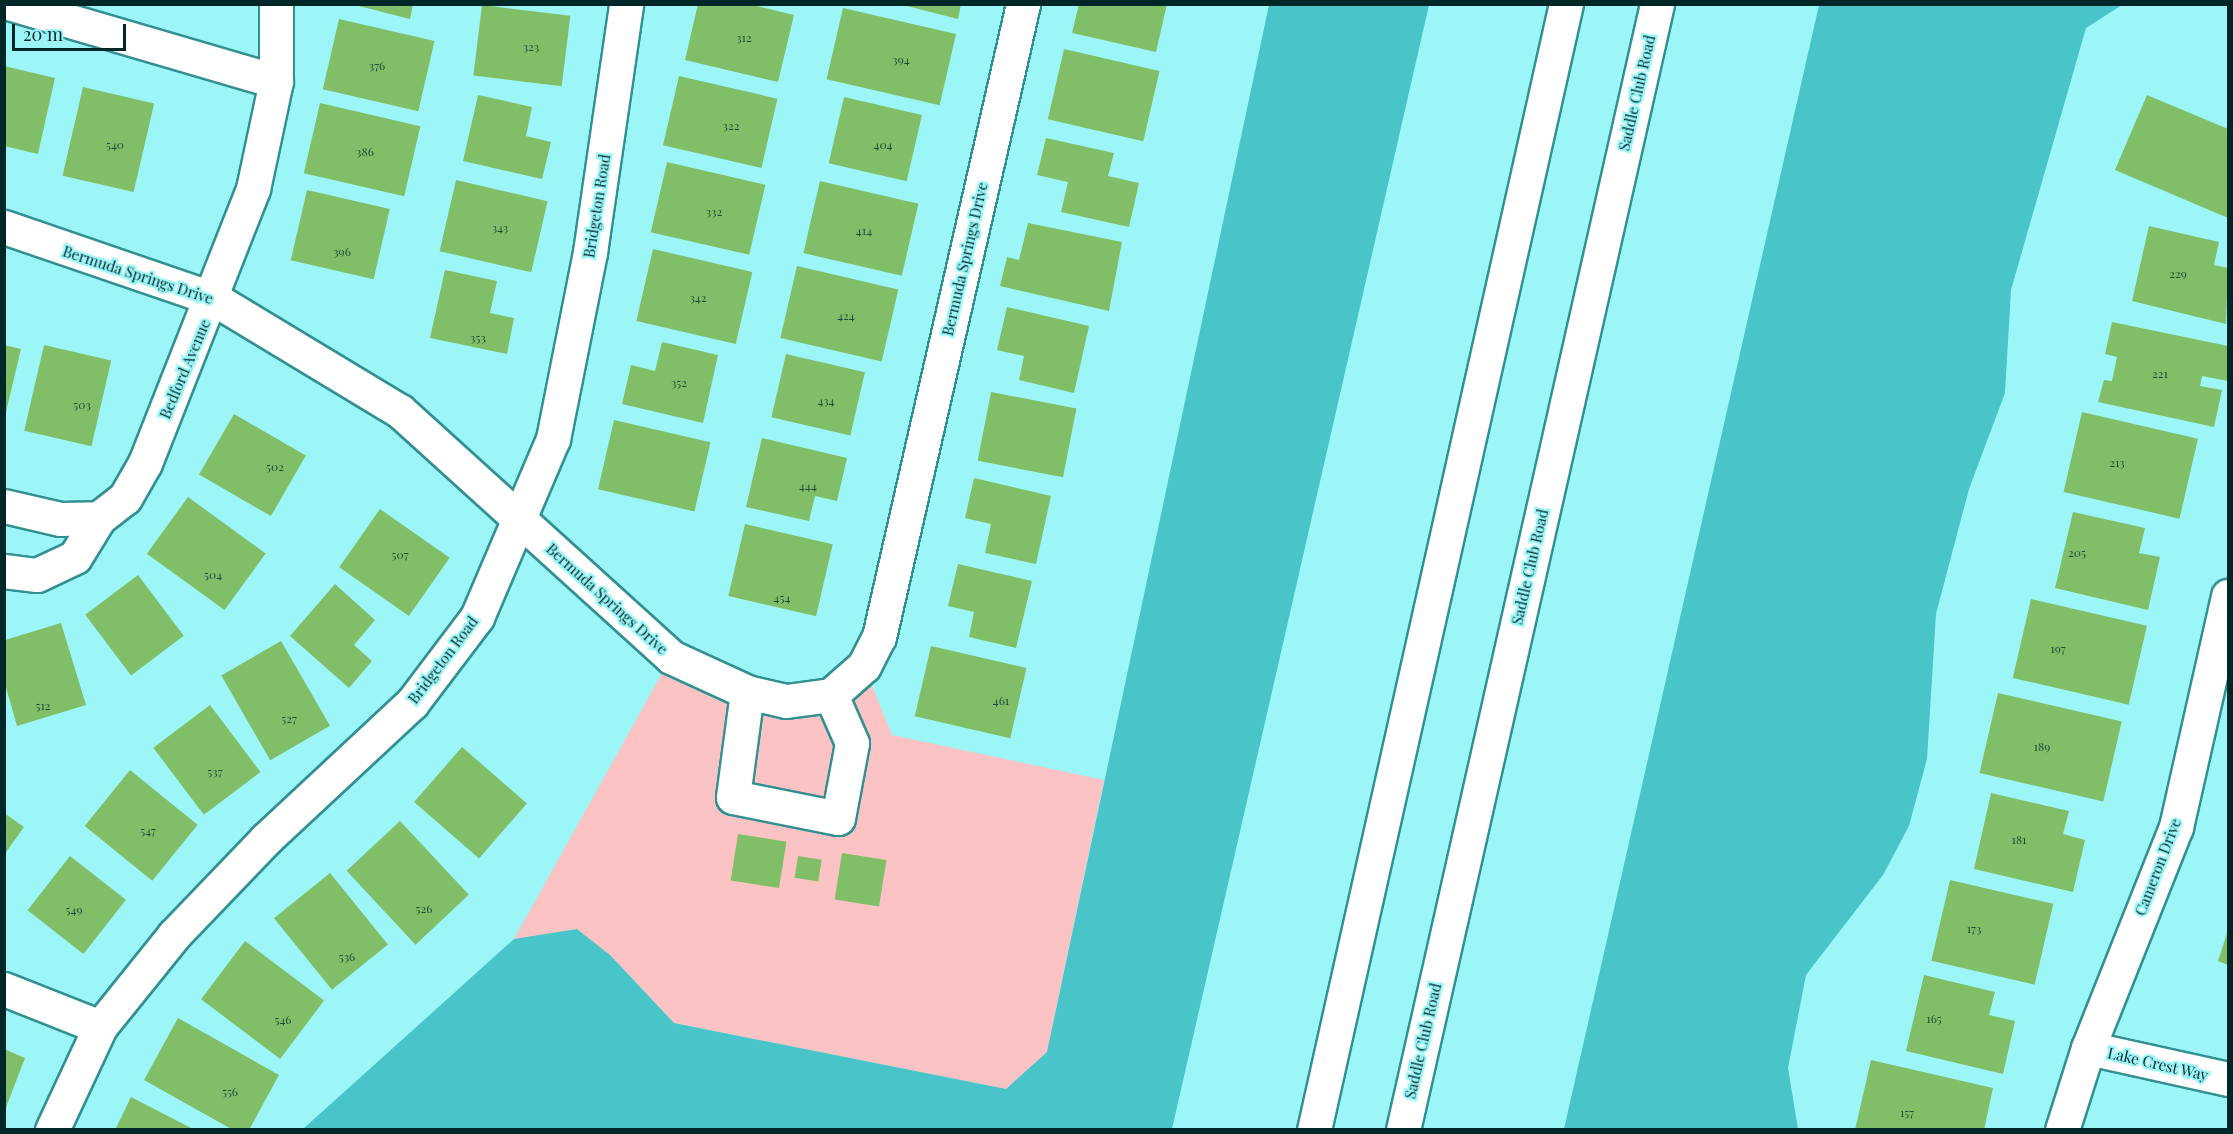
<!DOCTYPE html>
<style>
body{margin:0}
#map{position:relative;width:2233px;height:1134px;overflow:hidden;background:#9cf6f8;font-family:"Playfair Display",serif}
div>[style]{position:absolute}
.green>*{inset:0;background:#fbc3c3}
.water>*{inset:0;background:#49c4c8}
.building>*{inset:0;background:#80bf68;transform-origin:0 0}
.roads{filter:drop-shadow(2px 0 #329093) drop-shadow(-2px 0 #329093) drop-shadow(0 2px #329093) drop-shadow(0 -2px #329093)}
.minor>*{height:33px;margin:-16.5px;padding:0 16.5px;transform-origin:16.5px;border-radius:16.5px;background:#fff}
span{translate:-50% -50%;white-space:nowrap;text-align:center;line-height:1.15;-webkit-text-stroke:4.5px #9cf6f8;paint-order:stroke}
.number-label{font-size:12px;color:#204d38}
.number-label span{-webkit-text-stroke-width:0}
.street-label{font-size:15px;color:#002728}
.frame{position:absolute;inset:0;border:6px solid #002728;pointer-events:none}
.scale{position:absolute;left:12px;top:24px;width:114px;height:27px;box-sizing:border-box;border:3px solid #002728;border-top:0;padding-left:8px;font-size:18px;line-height:21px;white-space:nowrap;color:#002728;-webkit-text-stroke:4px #9cf6f8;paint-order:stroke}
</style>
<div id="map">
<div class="green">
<div style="clip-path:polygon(671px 657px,786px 701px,864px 666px,892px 735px,1104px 780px,1047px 1052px,1006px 1089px,674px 1023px,610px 955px,514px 939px)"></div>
</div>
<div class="water">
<div style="clip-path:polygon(1269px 5px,1429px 5px,1172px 1129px,303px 1129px,514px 939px,577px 929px,610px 955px,674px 1023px,1006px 1089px,1047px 1052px)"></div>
<div style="clip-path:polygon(1819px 5px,2122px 5px,2086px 28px,2011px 290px,2005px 393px,1969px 489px,1936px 614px,1927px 759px,1909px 826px,1883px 875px,1806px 975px,1788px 1068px,1798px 1129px,1564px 1129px)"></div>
</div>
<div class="building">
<div style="clip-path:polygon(351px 4px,413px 4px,410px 19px)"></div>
<div style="clip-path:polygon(698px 4px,749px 4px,794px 15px,778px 82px,685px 60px)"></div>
<div style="clip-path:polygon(899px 4px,961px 4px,958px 19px)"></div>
<div style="clip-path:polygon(1079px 4px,1167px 4px,1156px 52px,1072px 33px)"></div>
<div style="left:482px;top:5px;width:89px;height:71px;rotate:7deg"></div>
<div style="left:843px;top:8px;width:116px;height:73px;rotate:13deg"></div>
<div style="left:339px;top:19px;width:98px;height:72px;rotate:13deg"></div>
<div style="left:1064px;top:49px;width:98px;height:72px;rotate:13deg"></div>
<div style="clip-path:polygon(4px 66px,55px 78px,38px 154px,4px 146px)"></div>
<div style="left:679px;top:76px;width:101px;height:71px;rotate:13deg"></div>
<div style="left:83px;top:87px;width:73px;height:91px;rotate:13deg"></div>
<div style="clip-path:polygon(478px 95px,532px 107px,526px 136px,551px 142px,542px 179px,463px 161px)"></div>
<div style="clip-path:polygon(2147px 95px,2228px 129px,2228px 218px,2115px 170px)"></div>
<div style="left:844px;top:97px;width:80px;height:68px;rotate:13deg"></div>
<div style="left:320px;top:103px;width:103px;height:72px;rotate:13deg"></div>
<div style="clip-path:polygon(1046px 138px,1114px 153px,1108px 176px,1139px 183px,1129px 227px,1061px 212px,1068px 182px,1037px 175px)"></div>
<div style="left:667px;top:162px;width:101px;height:72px;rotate:13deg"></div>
<div style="left:456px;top:180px;width:94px;height:73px;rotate:13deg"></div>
<div style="left:820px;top:181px;width:101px;height:74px;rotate:13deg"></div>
<div style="left:307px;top:190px;width:85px;height:72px;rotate:13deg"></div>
<div style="clip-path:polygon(1028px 223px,1122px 242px,1109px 311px,1000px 286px,1007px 257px,1019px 260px)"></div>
<div style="clip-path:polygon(2149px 226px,2219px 242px,2214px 265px,2228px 268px,2226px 324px,2132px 301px)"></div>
<div style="left:653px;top:249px;width:102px;height:74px;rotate:13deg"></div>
<div style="left:797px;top:266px;width:104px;height:74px;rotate:13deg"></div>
<div style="clip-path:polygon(445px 270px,497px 281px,490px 313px,514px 318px,507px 354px,430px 338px)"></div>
<div style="clip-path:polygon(1007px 307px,1089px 326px,1074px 393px,1019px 380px,1024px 356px,997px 350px)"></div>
<div style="clip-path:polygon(2112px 322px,2228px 346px,2228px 381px,2202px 376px,2200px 386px,2222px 390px,2214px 427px,2098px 402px,2104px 380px,2112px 381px,2117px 357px,2105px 354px)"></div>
<div style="clip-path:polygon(662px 342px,718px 355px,703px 423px,622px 404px,631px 365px,655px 371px)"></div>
<div style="clip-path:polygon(4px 345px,21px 349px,5px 416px,4px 416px)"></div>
<div style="left:44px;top:345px;width:69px;height:88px;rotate:13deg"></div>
<div style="left:786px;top:354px;width:81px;height:65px;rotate:13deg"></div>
<div style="left:991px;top:392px;width:87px;height:70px;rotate:11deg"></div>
<div style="left:2082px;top:412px;width:119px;height:82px;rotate:13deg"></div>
<div style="left:234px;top:414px;width:83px;height:70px;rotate:30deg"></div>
<div style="left:614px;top:420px;width:99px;height:71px;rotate:13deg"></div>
<div style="clip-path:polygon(762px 438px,847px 458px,837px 501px,815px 496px,809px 521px,746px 507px)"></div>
<div style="clip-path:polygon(974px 478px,1051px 496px,1036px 564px,985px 553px,991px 524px,965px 518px)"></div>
<div style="left:188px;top:497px;width:96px;height:70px;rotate:36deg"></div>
<div style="left:380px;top:509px;width:85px;height:71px;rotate:35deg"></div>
<div style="clip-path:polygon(2073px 512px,2145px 528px,2139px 553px,2160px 557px,2148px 610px,2055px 588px)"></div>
<div style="left:745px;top:524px;width:90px;height:74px;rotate:13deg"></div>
<div style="clip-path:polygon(958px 564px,1032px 581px,1016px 648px,969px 637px,974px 612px,948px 606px)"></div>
<div style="left:138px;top:575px;width:76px;height:66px;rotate:53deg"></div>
<div style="clip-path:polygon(335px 584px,375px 620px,354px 645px,372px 661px,349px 688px,290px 636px)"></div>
<div style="left:2031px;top:599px;width:119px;height:81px;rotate:13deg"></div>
<div style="clip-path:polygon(61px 623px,86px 705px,17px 726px,5px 684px,5px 640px)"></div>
<div style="left:281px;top:641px;width:98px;height:69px;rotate:60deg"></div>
<div style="left:931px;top:646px;width:98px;height:72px;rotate:13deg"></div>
<div style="left:1998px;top:693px;width:127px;height:82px;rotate:13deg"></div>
<div style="left:210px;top:705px;width:84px;height:71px;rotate:53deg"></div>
<div style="left:462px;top:747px;width:86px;height:73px;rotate:41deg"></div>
<div style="left:130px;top:770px;width:87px;height:72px;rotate:39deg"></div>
<div style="clip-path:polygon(1991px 793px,2069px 811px,2063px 834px,2085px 840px,2073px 892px,1974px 869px)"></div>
<div style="clip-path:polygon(4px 813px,24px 827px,4px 855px)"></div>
<div style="left:400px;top:821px;width:101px;height:73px;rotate:47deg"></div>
<div style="left:738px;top:834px;width:49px;height:47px;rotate:9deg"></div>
<div style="left:842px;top:853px;width:45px;height:47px;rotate:9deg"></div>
<div style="left:70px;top:856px;width:71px;height:69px;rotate:38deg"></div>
<div style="left:798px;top:856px;width:24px;height:22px;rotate:9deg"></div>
<div style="left:330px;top:873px;width:92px;height:72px;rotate:51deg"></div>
<div style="left:1950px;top:880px;width:106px;height:83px;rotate:13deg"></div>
<div style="clip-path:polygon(2228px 930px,2228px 965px,2218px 961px)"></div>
<div style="left:245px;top:941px;width:99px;height:73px;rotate:37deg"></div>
<div style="clip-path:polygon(1924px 975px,1995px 992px,1989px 1015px,2015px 1021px,2003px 1074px,1906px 1051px)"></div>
<div style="clip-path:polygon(178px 1018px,279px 1075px,249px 1130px,233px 1130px,144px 1080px)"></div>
<div style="clip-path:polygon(4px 1049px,25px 1058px,5px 1110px,4px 1110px)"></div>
<div style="clip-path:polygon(1871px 1060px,1993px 1088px,1984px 1130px,1855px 1130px)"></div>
<div style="clip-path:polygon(131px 1097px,195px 1130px,115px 1130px)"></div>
</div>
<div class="roads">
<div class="minor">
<div style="left:12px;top:4px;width:275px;rotate:16.3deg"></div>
<div style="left:4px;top:227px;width:222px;rotate:18.9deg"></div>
<div style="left:214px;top:299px;width:217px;rotate:31.1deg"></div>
<div style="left:400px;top:411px;width:366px;rotate:42.2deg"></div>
<div style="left:671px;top:657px;width:84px;rotate:24.7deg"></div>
<div style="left:747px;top:692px;width:40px;rotate:13deg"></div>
<div style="left:786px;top:701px;width:45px;rotate:-7.6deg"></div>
<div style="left:831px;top:695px;width:44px;rotate:-41.3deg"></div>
<div style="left:864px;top:666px;width:33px;rotate:-63deg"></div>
<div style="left:879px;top:637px;width:649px;rotate:-77.18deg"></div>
<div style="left:4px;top:506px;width:57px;rotate:13.1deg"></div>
<div style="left:60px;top:519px;width:39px;rotate:-1deg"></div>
<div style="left:99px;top:518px;width:33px;rotate:-38deg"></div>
<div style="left:125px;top:498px;width:40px;rotate:-60.3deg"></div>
<div style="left:145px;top:463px;width:295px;rotate:-68.5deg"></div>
<div style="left:253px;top:189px;width:110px;rotate:-78deg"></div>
<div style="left:276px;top:81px;width:77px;rotate:-90deg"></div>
<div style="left:4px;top:571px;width:33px;rotate:7deg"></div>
<div style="left:37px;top:575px;width:42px;rotate:-25.3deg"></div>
<div style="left:75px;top:557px;width:46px;rotate:-58.4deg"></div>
<div style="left:747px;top:692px;width:106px;rotate:97.6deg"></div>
<div style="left:733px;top:797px;width:107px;rotate:11.3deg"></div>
<div style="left:838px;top:818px;width:76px;rotate:-79.4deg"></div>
<div style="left:852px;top:743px;width:52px;rotate:-113.6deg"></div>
<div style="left:4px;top:989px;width:103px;rotate:21.6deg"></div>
<div style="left:2088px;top:1048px;width:143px;rotate:12.5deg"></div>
<div style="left:52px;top:1130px;width:114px;rotate:-65deg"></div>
<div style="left:100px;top:1027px;width:118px;rotate:-51.2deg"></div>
<div style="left:174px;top:935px;width:133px;rotate:-46.2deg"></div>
<div style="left:266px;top:839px;width:200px;rotate:-43deg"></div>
<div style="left:412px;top:703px;width:108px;rotate:-52.9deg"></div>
<div style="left:477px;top:617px;width:194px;rotate:-66.9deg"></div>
<div style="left:553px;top:439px;width:191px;rotate:-78.8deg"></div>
<div style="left:590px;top:252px;width:251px;rotate:-81.7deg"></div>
<div style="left:1314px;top:1130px;width:1154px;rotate:-77.39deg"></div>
<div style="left:1403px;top:1130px;width:1154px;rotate:-77.29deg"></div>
<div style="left:2062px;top:1130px;width:86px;rotate:-72.4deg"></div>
<div style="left:2088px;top:1048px;width:238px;rotate:-68.3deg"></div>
<div style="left:2176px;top:827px;width:237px;rotate:-77.3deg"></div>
</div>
</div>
<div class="number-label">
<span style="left:744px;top:38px">312</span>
<span style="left:531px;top:47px">323</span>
<span style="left:901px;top:60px">394</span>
<span style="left:377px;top:66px">376</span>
<span style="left:731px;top:126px">322</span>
<span style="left:115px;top:145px">540</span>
<span style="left:883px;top:145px">404</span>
<span style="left:365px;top:152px">386</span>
<span style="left:714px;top:212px">332</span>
<span style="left:500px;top:228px">343</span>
<span style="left:864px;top:231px">414</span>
<span style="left:342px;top:252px">396</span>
<span style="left:2178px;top:274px">229</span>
<span style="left:698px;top:298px">342</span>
<span style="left:846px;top:316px">424</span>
<span style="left:478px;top:338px">353</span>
<span style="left:2160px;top:374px">221</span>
<span style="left:679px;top:383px">352</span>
<span style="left:826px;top:401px">434</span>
<span style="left:82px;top:405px">503</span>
<span style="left:2117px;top:463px">213</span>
<span style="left:275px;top:467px">502</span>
<span style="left:808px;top:486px">444</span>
<span style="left:2077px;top:553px">205</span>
<span style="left:400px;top:555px">507</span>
<span style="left:213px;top:575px">504</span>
<span style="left:782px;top:598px">454</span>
<span style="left:2058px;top:649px">197</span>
<span style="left:1001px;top:701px">461</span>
<span style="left:43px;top:706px">512</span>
<span style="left:289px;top:719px">527</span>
<span style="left:2042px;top:747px">189</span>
<span style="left:215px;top:772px">537</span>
<span style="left:148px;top:831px">547</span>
<span style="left:2019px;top:840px">181</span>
<span style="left:424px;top:909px">526</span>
<span style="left:74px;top:910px">549</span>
<span style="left:1974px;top:929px">173</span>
<span style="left:347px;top:957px">536</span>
<span style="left:1934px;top:1019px">165</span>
<span style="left:283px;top:1020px">546</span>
<span style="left:230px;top:1092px">556</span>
<span style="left:1907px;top:1113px">157</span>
</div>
<div class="street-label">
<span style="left:1637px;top:93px;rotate:-77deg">Saddle Club Road</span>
<span style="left:597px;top:206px;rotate:-81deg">Bridgeton Road</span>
<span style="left:965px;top:259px;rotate:-77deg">Bermuda Springs Drive</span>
<span style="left:138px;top:275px;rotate:18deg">Bermuda Springs Drive</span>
<span style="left:185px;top:369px;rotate:-67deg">Bedford Avenue</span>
<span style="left:1530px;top:567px;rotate:-77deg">Saddle Club Road</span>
<span style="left:607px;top:599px;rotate:42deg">Bermuda Springs Drive</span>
<span style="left:443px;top:660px;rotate:-53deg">Bridgeton Road</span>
<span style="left:2158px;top:867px;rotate:-69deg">Cameron Drive</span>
<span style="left:1423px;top:1041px;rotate:-77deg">Saddle Club Road</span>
<span style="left:2158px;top:1064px;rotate:13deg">Lake Crest Way</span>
</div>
<div class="frame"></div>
<div class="scale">20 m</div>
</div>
